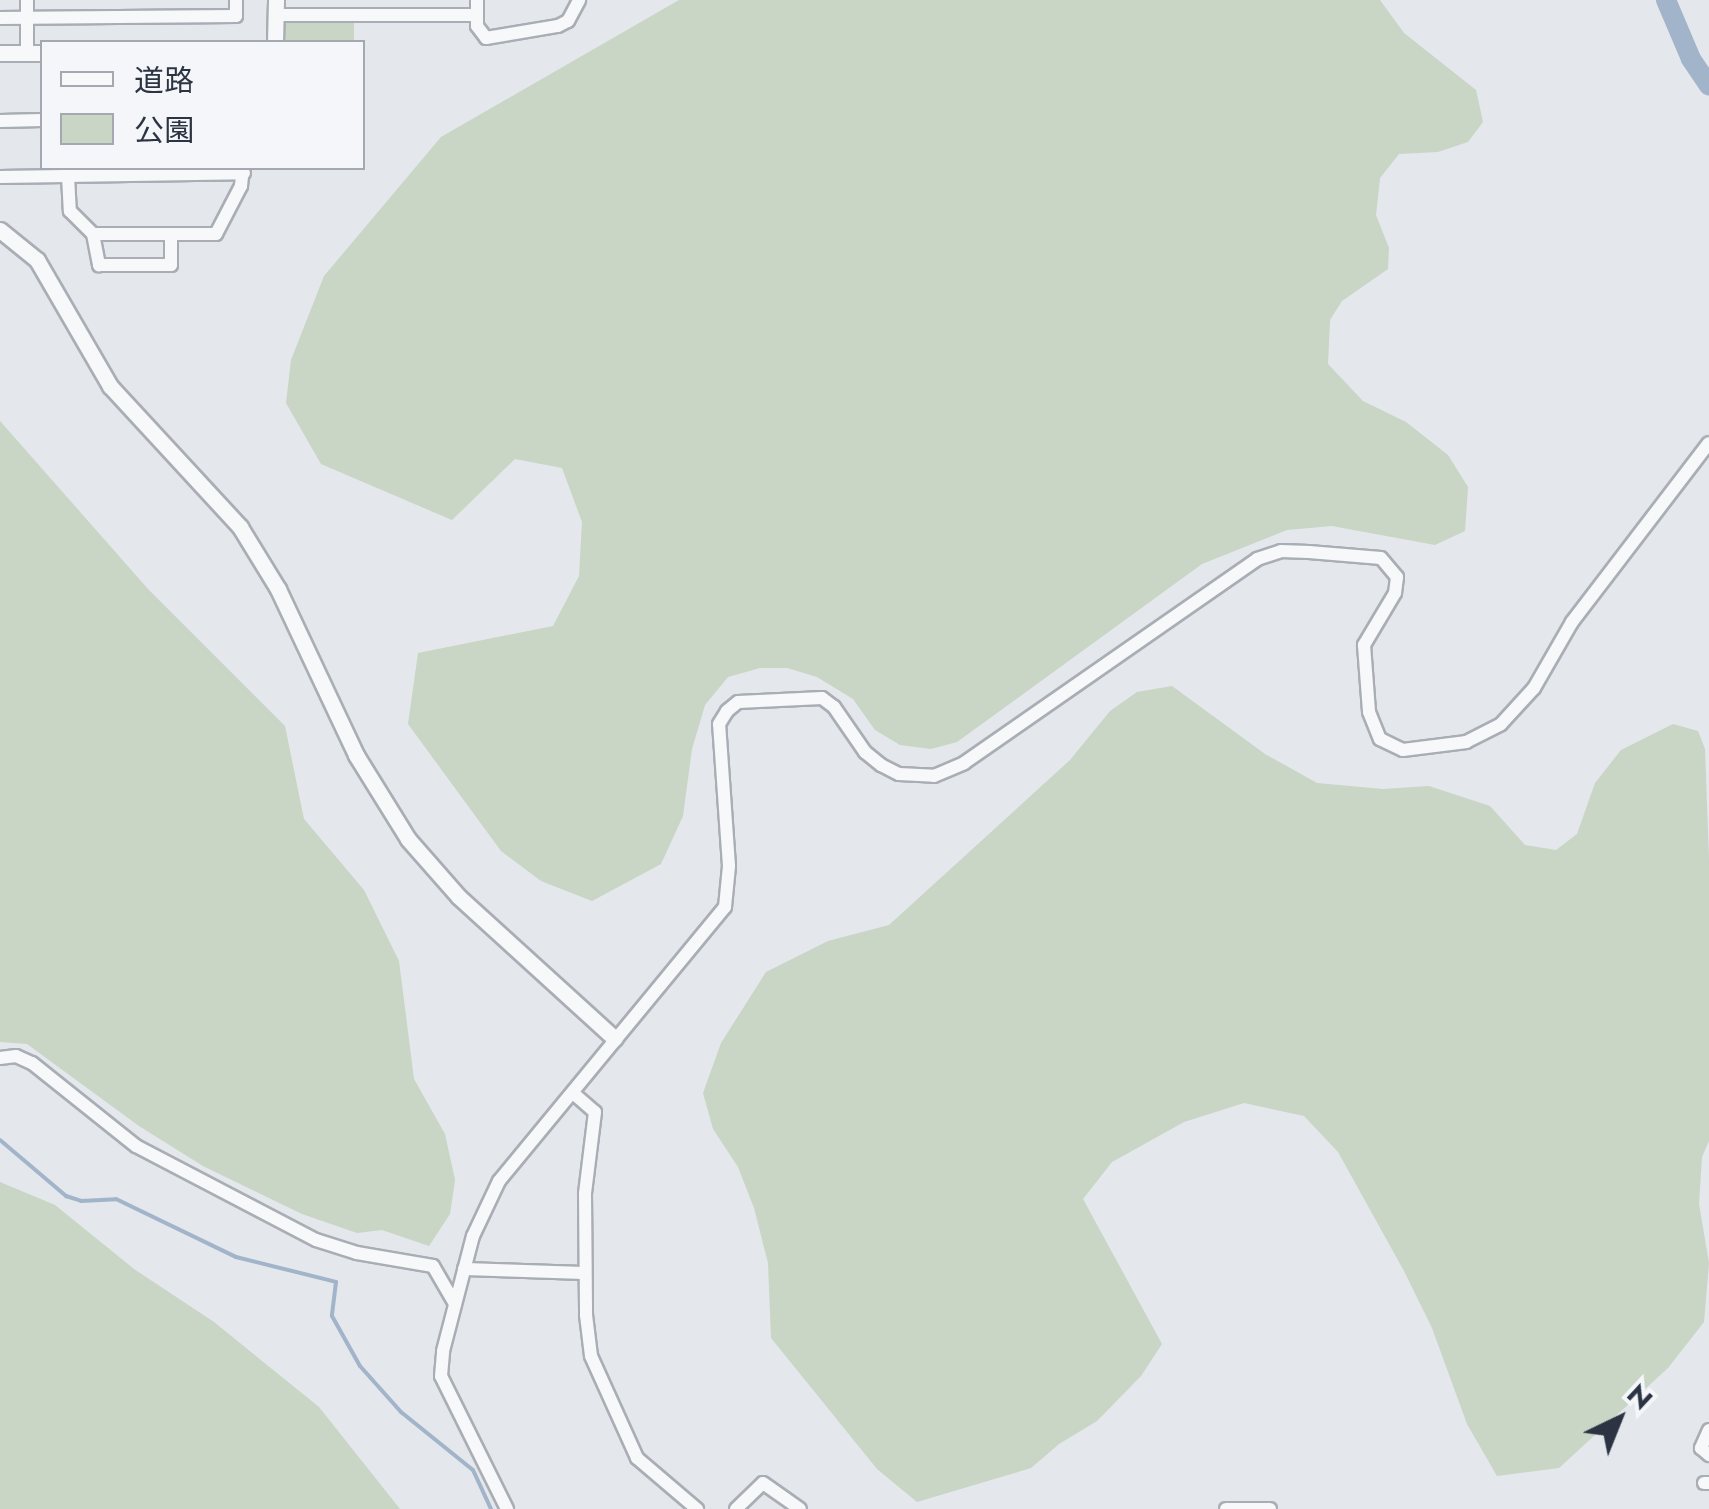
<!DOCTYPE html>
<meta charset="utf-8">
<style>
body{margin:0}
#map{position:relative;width:1709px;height:1509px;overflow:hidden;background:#e4e7eb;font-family:Jost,"Noto Sans JP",sans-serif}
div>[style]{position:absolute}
.green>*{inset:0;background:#c9d5c5;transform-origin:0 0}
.stream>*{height:4px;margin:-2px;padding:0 2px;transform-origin:2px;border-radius:2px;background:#a1b4ca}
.river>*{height:20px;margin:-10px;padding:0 10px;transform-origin:10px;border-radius:10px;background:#a1b4ca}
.roads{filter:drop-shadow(2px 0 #a9aeb5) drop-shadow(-2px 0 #a9aeb5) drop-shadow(0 2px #a9aeb5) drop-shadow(0 -2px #a9aeb5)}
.minor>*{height:12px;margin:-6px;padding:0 6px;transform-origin:6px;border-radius:6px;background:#f7f8fa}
.tertiary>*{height:15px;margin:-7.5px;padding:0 7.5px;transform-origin:7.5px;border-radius:7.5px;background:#f7f8fa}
span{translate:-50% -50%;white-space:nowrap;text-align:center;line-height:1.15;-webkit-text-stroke:9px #f4f6f9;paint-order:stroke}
.legend{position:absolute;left:40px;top:40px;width:325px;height:130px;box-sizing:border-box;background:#f4f6f9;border:2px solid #a4a8b0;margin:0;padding:12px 18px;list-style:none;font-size:30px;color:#2c3443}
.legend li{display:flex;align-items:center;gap:20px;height:50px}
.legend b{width:50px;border:2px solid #a4a8b0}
.north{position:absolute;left:1569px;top:1369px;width:100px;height:100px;-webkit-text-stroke:8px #f4f6f9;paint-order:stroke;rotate:43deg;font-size:28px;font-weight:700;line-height:40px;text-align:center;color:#2c3443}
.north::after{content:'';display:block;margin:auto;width:35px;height:45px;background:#2c3443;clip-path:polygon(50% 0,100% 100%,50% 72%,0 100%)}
</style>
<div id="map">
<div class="green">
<div style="clip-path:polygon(679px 0,1380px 0,1404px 33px,1476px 90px,1483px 122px,1468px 142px,1438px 152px,1399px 154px,1380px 178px,1376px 215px,1389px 248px,1388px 269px,1342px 301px,1330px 320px,1328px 364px,1363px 401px,1406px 422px,1448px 455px,1468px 487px,1465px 531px,1435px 545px,1332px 526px,1287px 530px,1202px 564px,957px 742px,931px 749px,900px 745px,875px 730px,853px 699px,817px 677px,787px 668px,760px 668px,728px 677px,705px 705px,692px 749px,683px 816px,661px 864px,592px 901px,541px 881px,501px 851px,408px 724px,418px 653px,553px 626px,579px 576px,582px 522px,562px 468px,515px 459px,452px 520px,321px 464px,286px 403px,291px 360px,324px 276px,441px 137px)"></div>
<div style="left:278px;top:18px;width:76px;height:24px"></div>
<div style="clip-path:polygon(0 421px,148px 589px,285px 726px,304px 819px,364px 890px,399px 961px,414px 1079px,445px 1134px,455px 1180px,450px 1214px,429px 1246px,382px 1230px,357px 1233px,302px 1214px,203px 1166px,139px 1126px,27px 1044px,0 1042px)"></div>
<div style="clip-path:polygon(1172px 686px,1265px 754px,1317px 783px,1383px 789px,1429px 786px,1490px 806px,1525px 845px,1556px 850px,1577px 834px,1595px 783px,1621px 750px,1673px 724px,1698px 731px,1705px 749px,1709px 859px,1709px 1141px,1702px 1157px,1699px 1204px,1709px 1263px,1704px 1322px,1668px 1368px,1559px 1468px,1497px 1476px,1467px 1424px,1432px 1328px,1404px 1271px,1338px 1152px,1304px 1116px,1244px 1103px,1184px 1122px,1112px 1162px,1083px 1199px,1162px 1344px,1141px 1376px,1097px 1421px,1059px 1444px,1031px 1468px,917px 1502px,877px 1469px,771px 1338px,768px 1263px,754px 1208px,738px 1167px,713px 1129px,703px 1093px,721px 1043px,766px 972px,828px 941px,889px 925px,1070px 760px,1110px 711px,1137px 692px)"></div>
<div style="clip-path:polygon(0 1182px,55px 1205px,134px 1269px,214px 1322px,319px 1407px,400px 1509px,0 1509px)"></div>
</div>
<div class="stream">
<div style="left:0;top:1140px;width:87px;rotate:40.3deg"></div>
<div style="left:66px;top:1196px;width:16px;rotate:18deg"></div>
<div style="left:81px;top:1201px;width:35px;rotate:-3deg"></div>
<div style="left:116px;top:1199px;width:133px;rotate:25.8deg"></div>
<div style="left:236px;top:1257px;width:103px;rotate:14deg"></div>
<div style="left:336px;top:1282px;width:34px;rotate:97deg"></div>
<div style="left:332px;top:1316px;width:57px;rotate:60.8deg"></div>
<div style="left:360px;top:1366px;width:62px;rotate:48.3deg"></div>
<div style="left:401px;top:1412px;width:92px;rotate:38.9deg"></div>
<div style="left:473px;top:1470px;width:43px;rotate:65.2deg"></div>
</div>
<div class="river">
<div style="left:1666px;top:0;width:64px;rotate:67deg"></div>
<div style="left:1691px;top:59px;width:32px;rotate:56deg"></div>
</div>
<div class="roads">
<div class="minor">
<div style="left:27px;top:0;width:52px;rotate:90deg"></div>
<div style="left:477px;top:0;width:26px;rotate:90deg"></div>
<div style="left:477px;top:26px;width:15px;rotate:53deg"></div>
<div style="left:486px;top:38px;width:73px;rotate:-9.5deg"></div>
<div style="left:558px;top:26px;width:11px;rotate:-27deg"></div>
<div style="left:568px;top:21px;width:24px;rotate:-62deg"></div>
<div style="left:276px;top:15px;width:201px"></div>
<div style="left:0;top:18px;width:236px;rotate:-0.5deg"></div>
<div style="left:236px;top:16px;width:16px;rotate:-90deg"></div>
<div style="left:0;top:121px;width:42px;rotate:-1.4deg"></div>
<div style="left:68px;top:176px;width:35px;rotate:87deg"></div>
<div style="left:70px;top:211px;width:33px;rotate:45deg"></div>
<div style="left:93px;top:234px;width:123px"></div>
<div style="left:216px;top:234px;width:54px;rotate:-62.5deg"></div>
<div style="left:241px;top:186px;width:18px;rotate:-84deg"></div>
<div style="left:0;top:177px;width:244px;rotate:-0.9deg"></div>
<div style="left:93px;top:234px;width:32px;rotate:79deg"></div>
<div style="left:99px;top:265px;width:72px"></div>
<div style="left:171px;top:265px;width:31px;rotate:-90deg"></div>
<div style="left:0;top:1058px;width:16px;rotate:-7deg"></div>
<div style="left:16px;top:1056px;width:17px;rotate:24deg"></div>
<div style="left:32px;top:1063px;width:133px;rotate:38.6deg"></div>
<div style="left:136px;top:1146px;width:203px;rotate:27.6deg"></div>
<div style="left:316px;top:1240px;width:43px;rotate:17.6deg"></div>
<div style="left:357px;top:1253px;width:77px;rotate:9.7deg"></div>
<div style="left:433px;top:1266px;width:44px;rotate:59.9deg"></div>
<div style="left:573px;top:1093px;width:29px;rotate:41deg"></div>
<div style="left:595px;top:1112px;width:83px;rotate:97deg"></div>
<div style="left:585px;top:1194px;width:121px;rotate:89.5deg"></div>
<div style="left:586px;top:1315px;width:41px;rotate:83deg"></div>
<div style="left:591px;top:1356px;width:112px;rotate:65.7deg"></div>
<div style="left:637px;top:1458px;width:79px;rotate:40.4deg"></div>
<div style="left:464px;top:1269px;width:121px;rotate:1.9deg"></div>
<div style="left:1709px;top:1430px;width:20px;rotate:114deg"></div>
<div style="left:1701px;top:1448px;width:11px;rotate:41deg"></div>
<div style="left:1704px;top:1483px;width:5px"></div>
<div style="left:507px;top:1509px;width:148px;rotate:-116.4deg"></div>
<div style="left:441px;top:1376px;width:25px;rotate:-85deg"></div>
<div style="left:443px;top:1351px;width:119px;rotate:-75.4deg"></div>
<div style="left:473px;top:1236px;width:61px;rotate:-64.7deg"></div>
<div style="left:499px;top:1181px;width:355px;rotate:-50.5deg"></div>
<div style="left:725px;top:907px;width:41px;rotate:-84.4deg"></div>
<div style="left:729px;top:866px;width:142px;rotate:-94deg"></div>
<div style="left:719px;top:724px;width:15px;rotate:-58deg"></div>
<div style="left:727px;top:711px;width:14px;rotate:-39deg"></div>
<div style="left:738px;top:702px;width:84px;rotate:-2.7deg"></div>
<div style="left:822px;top:698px;width:15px;rotate:37deg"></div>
<div style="left:834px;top:707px;width:55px;rotate:55.4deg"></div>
<div style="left:865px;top:752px;width:21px;rotate:39deg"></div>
<div style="left:881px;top:765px;width:20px;rotate:27deg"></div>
<div style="left:899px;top:774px;width:35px;rotate:3deg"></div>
<div style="left:934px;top:776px;width:33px;rotate:-23deg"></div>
<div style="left:964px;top:763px;width:357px;rotate:-34.8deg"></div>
<div style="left:1257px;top:559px;width:25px;rotate:-18deg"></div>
<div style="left:1281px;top:551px;width:28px;rotate:2deg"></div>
<div style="left:1309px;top:552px;width:72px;rotate:4.8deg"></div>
<div style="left:1381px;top:558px;width:25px;rotate:50deg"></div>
<div style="left:1397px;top:577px;width:16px;rotate:97deg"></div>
<div style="left:1395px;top:593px;width:61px;rotate:120.8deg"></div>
<div style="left:1364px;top:645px;width:67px;rotate:85.7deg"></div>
<div style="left:1369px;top:712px;width:29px;rotate:68deg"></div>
<div style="left:1380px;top:739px;width:25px;rotate:26deg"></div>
<div style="left:1403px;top:750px;width:64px;rotate:-7.2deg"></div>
<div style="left:1466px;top:742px;width:39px;rotate:-27deg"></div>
<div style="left:1501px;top:724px;width:49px;rotate:-47.5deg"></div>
<div style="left:1534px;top:688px;width:76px;rotate:-60.1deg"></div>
<div style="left:1572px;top:622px;width:225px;rotate:-52.6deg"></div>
<div style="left:736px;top:1509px;width:37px;rotate:-44deg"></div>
<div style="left:763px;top:1483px;width:45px;rotate:35.1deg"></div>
<div style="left:1226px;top:1509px;width:44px"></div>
</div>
<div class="tertiary">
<div style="left:275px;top:42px;width:42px;rotate:-88.6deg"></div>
<div style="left:0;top:53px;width:42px"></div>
<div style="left:0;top:230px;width:48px;rotate:39deg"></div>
<div style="left:37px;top:260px;width:146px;rotate:59.9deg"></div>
<div style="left:110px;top:386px;width:192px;rotate:47.3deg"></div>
<div style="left:240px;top:527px;width:73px;rotate:58.5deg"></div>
<div style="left:278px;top:589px;width:183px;rotate:64.8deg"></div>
<div style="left:356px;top:755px;width:99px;rotate:58.2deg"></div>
<div style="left:408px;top:839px;width:77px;rotate:48.7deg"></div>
<div style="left:459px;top:897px;width:210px;rotate:42.3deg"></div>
</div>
</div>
<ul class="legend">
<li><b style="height:12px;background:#f7f8fa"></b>道路</li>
<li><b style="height:28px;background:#c9d5c5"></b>公園</li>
</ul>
<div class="north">N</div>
</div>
